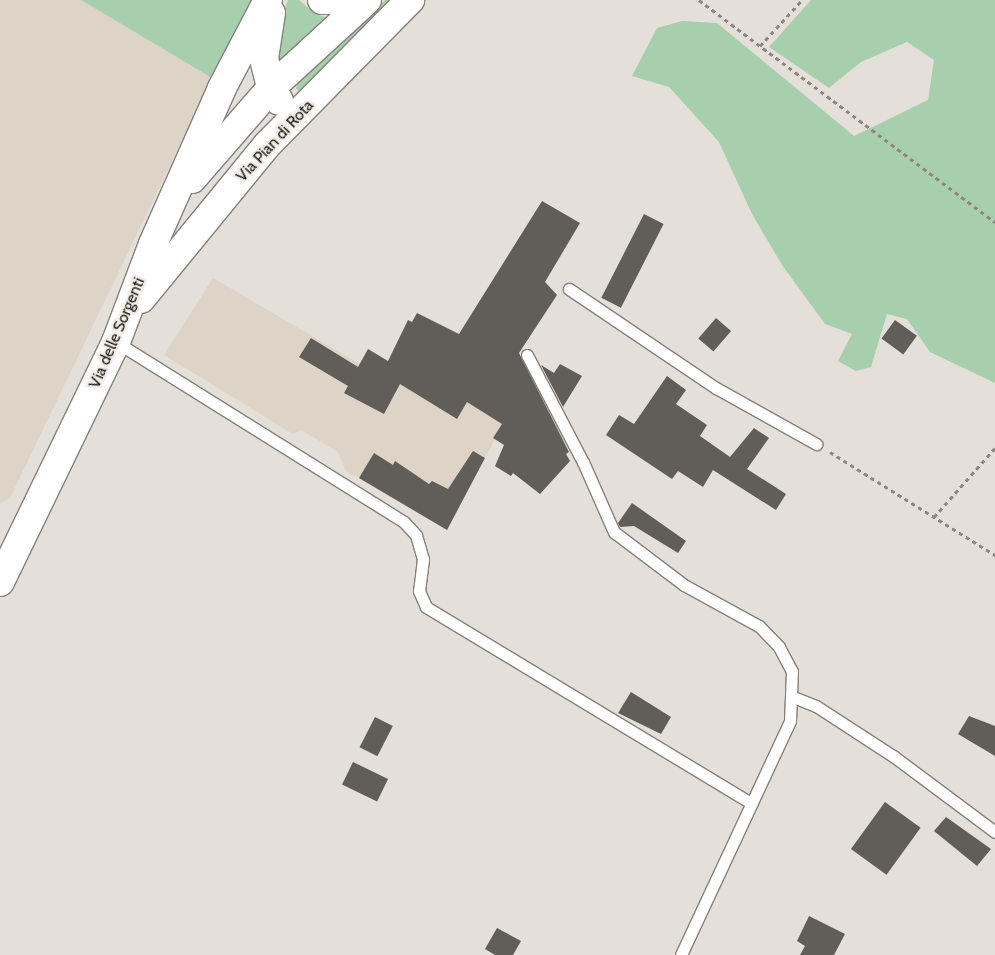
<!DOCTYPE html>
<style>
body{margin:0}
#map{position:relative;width:995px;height:955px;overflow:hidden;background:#e4dfd9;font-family:Cabin,sans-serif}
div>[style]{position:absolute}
.built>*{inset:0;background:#ddd3c7}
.green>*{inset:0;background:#a7cfae}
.building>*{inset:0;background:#615d58;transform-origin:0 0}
.path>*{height:3px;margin-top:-1.5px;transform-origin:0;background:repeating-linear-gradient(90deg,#8b8783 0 4px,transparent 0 8px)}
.roads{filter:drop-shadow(1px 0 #85817b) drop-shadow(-1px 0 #85817b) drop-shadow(0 1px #85817b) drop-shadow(0 -1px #85817b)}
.lane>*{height:11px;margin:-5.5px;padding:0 5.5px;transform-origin:5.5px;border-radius:5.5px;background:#fff}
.secondary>*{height:28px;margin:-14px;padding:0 14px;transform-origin:14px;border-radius:14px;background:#fff}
span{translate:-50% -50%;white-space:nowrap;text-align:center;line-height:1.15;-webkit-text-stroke:5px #f2ede6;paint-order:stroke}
.street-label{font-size:16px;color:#181614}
</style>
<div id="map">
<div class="built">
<div style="clip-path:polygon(0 0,81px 0,212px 78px,10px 498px,0 503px)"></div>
<div style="clip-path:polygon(213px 278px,380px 376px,508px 414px,447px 530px,346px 471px,338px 452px,301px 430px,293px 434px,164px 355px)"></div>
</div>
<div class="green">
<div style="clip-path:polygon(81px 0,254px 0,212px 78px)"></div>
<div style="clip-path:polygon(288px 0,299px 0,314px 13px,330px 19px,286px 66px,277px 62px,280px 22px)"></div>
<div style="clip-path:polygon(385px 0,402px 0,301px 94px,296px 88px,299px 78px)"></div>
<div style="clip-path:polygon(811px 0,995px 0,995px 383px,930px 352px,907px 319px,887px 314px,871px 367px,856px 371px,838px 361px,852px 334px,825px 324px,782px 265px,752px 214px,719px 142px,669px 87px,632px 76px,657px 28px,682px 21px,717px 23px,854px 136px,928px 100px,934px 60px,907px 42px,861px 62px,829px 88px,769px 47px)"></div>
</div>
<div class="building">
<div style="clip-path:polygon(542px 201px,580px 223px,545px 282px,557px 295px,519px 353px,569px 452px,566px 454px,570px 461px,540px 494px,513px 473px,511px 476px,495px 466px,504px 445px,493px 438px,502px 424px,467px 402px,457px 419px,400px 384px,384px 414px,344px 393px,348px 386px,299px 357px,311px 338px,358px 367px,368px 349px,388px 361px,408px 320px,412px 322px,417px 313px,459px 334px)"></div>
<div style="left:644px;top:214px;width:22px;height:94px;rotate:27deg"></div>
<div style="left:716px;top:318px;width:20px;height:27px;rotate:41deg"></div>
<div style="left:895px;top:320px;width:27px;height:23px;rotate:36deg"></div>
<div style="clip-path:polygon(560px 364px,582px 376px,563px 407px,541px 365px,554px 373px)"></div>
<div style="clip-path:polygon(667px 376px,686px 390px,676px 404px,707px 425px,700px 436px,730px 457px,754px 428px,769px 438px,747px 469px,786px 494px,776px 510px,713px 470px,703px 487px,678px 471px,672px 479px,606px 435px,619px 415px,634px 424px)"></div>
<div style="clip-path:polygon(473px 451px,485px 458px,447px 530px,359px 478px,374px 453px,393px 465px,395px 461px,429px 484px,432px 481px,448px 489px)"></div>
<div style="clip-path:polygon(632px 503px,686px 541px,678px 553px,634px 526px,620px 527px,618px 523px)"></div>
<div style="clip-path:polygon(631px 692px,671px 717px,661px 734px,618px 713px)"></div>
<div style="clip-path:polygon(969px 716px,995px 726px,995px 756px,958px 734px)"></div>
<div style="left:375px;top:717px;width:20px;height:34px;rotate:27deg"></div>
<div style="left:353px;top:762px;width:39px;height:25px;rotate:26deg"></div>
<div style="left:885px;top:802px;width:44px;height:58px;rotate:36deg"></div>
<div style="clip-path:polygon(946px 817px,991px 849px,977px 866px,934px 831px)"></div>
<div style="clip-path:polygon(809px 916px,845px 934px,834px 955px,800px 955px,805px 946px,797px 941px)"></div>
<div style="clip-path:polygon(497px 928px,521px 941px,513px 955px,495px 955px,485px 949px)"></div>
</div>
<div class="path">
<div style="left:699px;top:0;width:370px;rotate:36.9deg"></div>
<div style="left:760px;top:46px;width:62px;rotate:-47.6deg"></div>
<div style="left:830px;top:452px;width:195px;rotate:32deg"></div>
<div style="left:934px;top:517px;width:92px;rotate:-48.5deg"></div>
</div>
<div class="roads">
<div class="lane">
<div style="left:569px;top:289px;width:177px;rotate:34deg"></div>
<div style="left:716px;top:388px;width:115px;rotate:29.2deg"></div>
<div style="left:116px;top:342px;width:340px;rotate:32deg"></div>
<div style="left:404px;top:522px;width:18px;rotate:47deg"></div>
<div style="left:416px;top:535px;width:25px;rotate:74deg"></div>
<div style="left:423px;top:559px;width:32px;rotate:97deg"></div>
<div style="left:419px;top:591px;width:17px;rotate:66deg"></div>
<div style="left:426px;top:607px;width:380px;rotate:31.1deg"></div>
<div style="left:527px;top:355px;width:121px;rotate:62.4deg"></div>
<div style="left:583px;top:462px;width:77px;rotate:66.1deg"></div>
<div style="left:614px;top:532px;width:88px;rotate:37.1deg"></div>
<div style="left:684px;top:585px;width:85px;rotate:28.7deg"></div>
<div style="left:759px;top:626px;width:29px;rotate:46deg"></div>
<div style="left:779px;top:647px;width:27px;rotate:62deg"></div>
<div style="left:792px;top:671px;width:50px;rotate:92.3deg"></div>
<div style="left:790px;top:721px;width:258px;rotate:115deg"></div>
<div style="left:791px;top:696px;width:27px;rotate:22deg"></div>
<div style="left:816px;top:706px;width:92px;rotate:33deg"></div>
<div style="left:893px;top:756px;width:127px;rotate:36.7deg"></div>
</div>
<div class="secondary">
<div style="left:322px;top:0;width:28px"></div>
<div style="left:271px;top:13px;width:47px;rotate:98.7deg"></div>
<div style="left:264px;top:59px;width:30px;rotate:76deg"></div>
<div style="left:271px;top:88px;width:15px;rotate:58deg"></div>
<div style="left:192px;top:179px;width:121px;rotate:-49deg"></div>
<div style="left:271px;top:88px;width:130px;rotate:-42.5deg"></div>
<div style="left:141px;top:299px;width:199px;rotate:-50.7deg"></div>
<div style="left:267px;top:145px;width:204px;rotate:-45.4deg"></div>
<div style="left:0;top:582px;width:267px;rotate:-64.2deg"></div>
<div style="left:116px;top:342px;width:105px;rotate:-69.3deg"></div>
<div style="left:153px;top:244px;width:171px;rotate:-66.1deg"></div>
<div style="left:222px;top:88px;width:99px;rotate:-62.4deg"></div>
</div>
</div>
<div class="street-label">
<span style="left:275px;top:141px;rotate:-47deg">Via Pian di Rota</span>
<span style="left:117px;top:333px;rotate:-67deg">Via delle Sorgenti</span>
</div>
</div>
